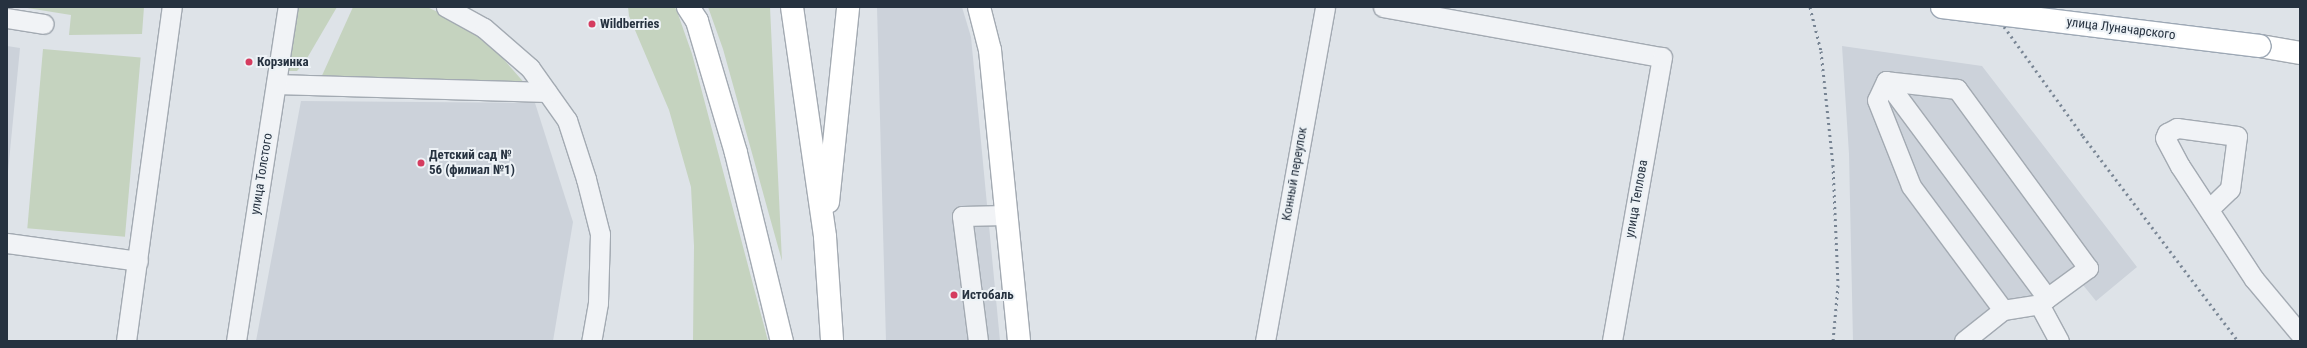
<!DOCTYPE html>
<meta charset="utf-8">
<style>
body{margin:0}
#map{position:relative;width:2307px;height:348px;overflow:hidden;background:#dee3e8;font-family:"Roboto Condensed",sans-serif}
div>[style]{position:absolute}
.built>*{inset:0;background:#ccd2da}
.green>*{inset:0;background:#c5d3bf;transform-origin:0 0}
.roads{filter:drop-shadow(1px 0 #a3aab2) drop-shadow(-1px 0 #a3aab2) drop-shadow(0 1px #a3aab2) drop-shadow(0 -1px #a3aab2)}
.minor>*{height:19px;margin:-9.5px;padding:0 9.5px;transform-origin:9.5px;border-radius:9.5px;background:#f1f3f6}
.major>*{height:22px;margin:-11px;padding:0 11px;transform-origin:11px;border-radius:11px;background:#fff}
.rail>*{height:3px;margin-top:-1.5px;transform-origin:0;background:repeating-linear-gradient(90deg,#778493 0 2px,transparent 0 6px)}
.bridges{filter:drop-shadow(1px 0 #9da8b5) drop-shadow(-1px 0 #9da8b5) drop-shadow(0 1px #9da8b5) drop-shadow(0 -1px #9da8b5)}
.major-bridge>*{height:22px;margin:-11px;padding:0 11px;transform-origin:11px;border-radius:11px;background:#fff}
.dots>*{width:11px;height:11px;translate:-50% -50%;box-sizing:border-box;border:2px solid #edf2f6;border-radius:50%}
span{translate:-50% -50%;white-space:nowrap;text-align:center;line-height:1.15;-webkit-text-stroke:4px #edf2f6;paint-order:stroke}
.poi-label{font-size:13px;color:#263240;font-weight:700}
.left{translate:0 -50%;text-align:left}
.street-label{font-size:13px;color:#263240}
.frame{position:absolute;inset:0;border:8px solid #263240;pointer-events:none}
</style>
<div id="map">
<div class="built">
<div style="clip-path:polygon(877px 7px,962px 7px,971px 37px,1000px 341px,886px 341px)"></div>
<div style="clip-path:polygon(7px 46px,20px 48px,7px 182px)"></div>
<div style="clip-path:polygon(1842px 46px,1982px 66px,2137px 267px,2096px 301px,2083px 285px,2048px 304px,2007px 316px,1970px 341px,1853px 341px,1849px 154px)"></div>
<div style="clip-path:polygon(301px 101px,535px 103px,573px 222px,553px 341px,256px 341px)"></div>
</div>
<div class="green">
<div style="clip-path:polygon(21px 7px,144px 7px,142px 34px,69px 35px,71px 15px)"></div>
<div style="clip-path:polygon(297px 7px,337px 7px,306px 60px,297px 71px,287px 71px)"></div>
<div style="clip-path:polygon(353px 7px,427px 7px,479px 31px,527px 86px,320px 80px)"></div>
<div style="clip-path:polygon(628px 7px,675px 7px,678px 14px,692px 54px,768px 341px,693px 341px,694px 246px,691px 187px,669px 110px,629px 16px)"></div>
<div style="clip-path:polygon(708px 7px,770px 7px,782px 261px,723px 49px)"></div>
<div style="left:43px;top:49px;width:98px;height:180px;rotate:5deg"></div>
</div>
<div class="roads">
<div class="minor">
<div style="left:446px;top:7px;width:43px;rotate:28.9deg"></div>
<div style="left:484px;top:28px;width:61px;rotate:41deg"></div>
<div style="left:530px;top:68px;width:64px;rotate:54.6deg"></div>
<div style="left:567px;top:120px;width:62px;rotate:72.1deg"></div>
<div style="left:586px;top:179px;width:57px;rotate:75.7deg"></div>
<div style="left:600px;top:234px;width:69px;rotate:91.7deg"></div>
<div style="left:598px;top:303px;width:39px;rotate:100deg"></div>
<div style="left:1383px;top:7px;width:283px;rotate:10.2deg"></div>
<div style="left:1662px;top:57px;width:288px;rotate:100deg"></div>
<div style="left:7px;top:18px;width:37px;rotate:9deg"></div>
<div style="left:1886px;top:81px;width:21px;rotate:115deg"></div>
<div style="left:1877px;top:100px;width:92px;rotate:68.4deg"></div>
<div style="left:1911px;top:186px;width:154px;rotate:53.4deg"></div>
<div style="left:276px;top:84px;width:271px;rotate:1.7deg"></div>
<div style="left:2209px;top:209px;width:29px;rotate:-44deg"></div>
<div style="left:2230px;top:189px;width:53px;rotate:-82.5deg"></div>
<div style="left:2237px;top:136px;width:61px;rotate:-172.4deg"></div>
<div style="left:2177px;top:128px;width:11px;rotate:153deg"></div>
<div style="left:2167px;top:133px;width:5px;rotate:112deg"></div>
<div style="left:2165px;top:138px;width:32px;rotate:62deg"></div>
<div style="left:2180px;top:166px;width:135px;rotate:56.8deg"></div>
<div style="left:2254px;top:279px;width:72px;rotate:50.1deg"></div>
<div style="left:7px;top:243px;width:132px;rotate:7.8deg"></div>
<div style="left:2039px;top:304px;width:42px;rotate:61.6deg"></div>
<div style="left:126px;top:341px;width:337px;rotate:-82.2deg"></div>
<div style="left:236px;top:341px;width:338px;rotate:-81.2deg"></div>
<div style="left:978px;top:341px;width:126px;rotate:-97.3deg"></div>
<div style="left:962px;top:216px;width:44px;rotate:-1.3deg"></div>
<div style="left:1265px;top:341px;width:339px;rotate:-79.8deg"></div>
<div style="left:1964px;top:341px;width:50px;rotate:-38.5deg"></div>
<div style="left:2003px;top:310px;width:36px;rotate:-9deg"></div>
<div style="left:2039px;top:304px;width:10px;rotate:-37deg"></div>
<div style="left:2047px;top:298px;width:51px;rotate:-36.2deg"></div>
<div style="left:2088px;top:268px;width:222px;rotate:-126.2deg"></div>
<div style="left:1957px;top:89px;width:71px;rotate:-173.6deg"></div>
<div style="left:1886px;top:81px;width:270px;rotate:53.4deg"></div>
</div>
<div class="major">
<div style="left:688px;top:7px;width:17px;rotate:57deg"></div>
<div style="left:697px;top:21px;width:138px;rotate:73.5deg"></div>
<div style="left:736px;top:153px;width:194px;rotate:76.3deg"></div>
<div style="left:792px;top:7px;width:232px;rotate:81.8deg"></div>
<div style="left:825px;top:237px;width:104px;rotate:86.1deg"></div>
<div style="left:979px;top:7px;width:44px;rotate:75.7deg"></div>
<div style="left:990px;top:50px;width:292px;rotate:84.3deg"></div>
<div style="left:2260px;top:46px;width:41px;rotate:9.9deg"></div>
<div style="left:828px;top:202px;width:196px;rotate:-84.1deg"></div>
</div>
</div>
<div class="rail">
<div style="left:1810px;top:7px;width:45px;rotate:76deg"></div>
<div style="left:1821px;top:51px;width:115px;rotate:84deg"></div>
<div style="left:1833px;top:165px;width:120px;rotate:87.6deg"></div>
<div style="left:1838px;top:285px;width:56px;rotate:95.1deg"></div>
<div style="left:1990px;top:7px;width:159px;rotate:54.2deg"></div>
<div style="left:2083px;top:136px;width:257px;rotate:52.9deg"></div>
</div>
<div class="bridges">
<div class="major-bridge">
<div style="left:1942px;top:7px;width:320px;rotate:7deg"></div>
</div>
</div>
<div class="dots">
<div style="left:592px;top:24px;background:#d53c5f"></div>
<div style="left:249px;top:62px;background:#d53c5f"></div>
<div style="left:421px;top:163px;background:#d53c5f"></div>
<div style="left:954px;top:295px;background:#d53c5f"></div>
</div>
<div class="poi-label">
<span class="left" style="left:600px;top:24px">Wildberries</span>
<span class="left" style="left:257px;top:62px">Корзинка</span>
<span class="left" style="left:429px;top:163px">Детский сад №<br>56 (филиал №1)</span>
<span class="left" style="left:962px;top:295px">Истобаль</span>
</div>
<div class="street-label">
<span style="left:2121px;top:29px;rotate:7deg">улица Луначарского</span>
<span style="left:262px;top:174px;rotate:-81deg">улица Толстого</span>
<span style="left:1295px;top:174px;rotate:-80deg">Конный переулок</span>
<span style="left:1637px;top:199px;rotate:-80deg">улица Теплова</span>
</div>
<div class="frame"></div>
</div>
